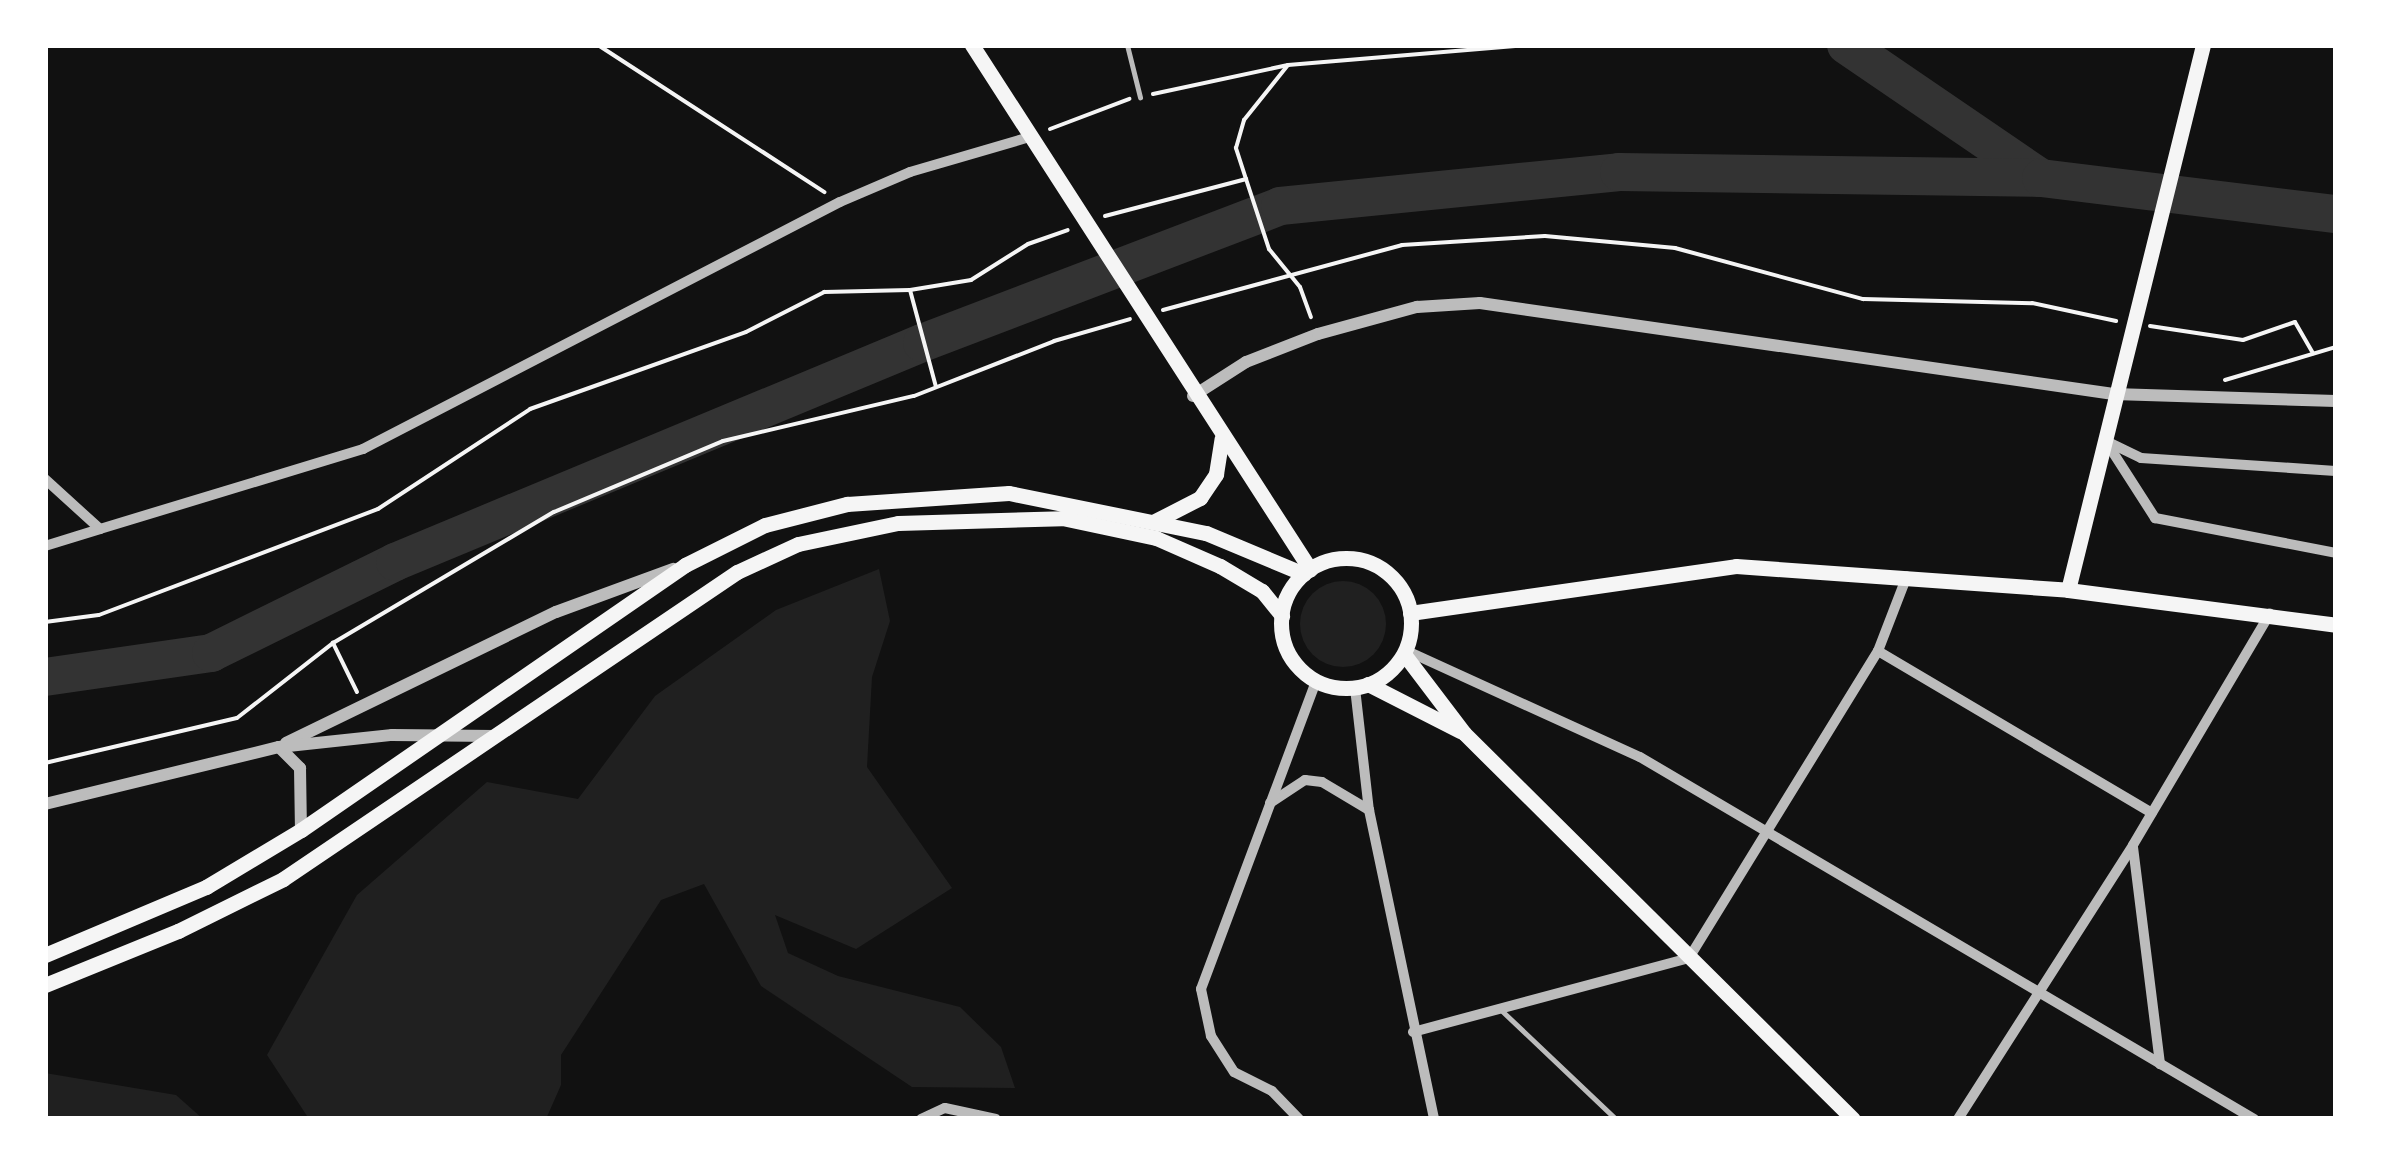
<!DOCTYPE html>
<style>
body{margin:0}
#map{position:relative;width:2381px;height:1164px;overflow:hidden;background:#111;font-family:Overpass,sans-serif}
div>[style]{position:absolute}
.green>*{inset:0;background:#202020}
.round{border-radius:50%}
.river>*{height:38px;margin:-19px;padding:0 19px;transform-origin:19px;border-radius:19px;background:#333}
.path>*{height:4px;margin:-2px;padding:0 2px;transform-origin:2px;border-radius:2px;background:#f5f5f5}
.service>*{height:5px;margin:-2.5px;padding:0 2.5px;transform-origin:2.5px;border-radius:2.5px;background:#bcbcbc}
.minor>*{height:10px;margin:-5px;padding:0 5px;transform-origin:5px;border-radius:5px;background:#bcbcbc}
.tertiary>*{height:12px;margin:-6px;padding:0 6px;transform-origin:6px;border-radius:6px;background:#bcbcbc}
.secondary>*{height:15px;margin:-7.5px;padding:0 7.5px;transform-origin:7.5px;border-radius:7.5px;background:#f5f5f5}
.secondary>.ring{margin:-7.5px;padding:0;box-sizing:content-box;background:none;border:15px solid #f5f5f5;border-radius:50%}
span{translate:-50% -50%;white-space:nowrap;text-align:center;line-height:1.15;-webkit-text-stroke:8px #fff;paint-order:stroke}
.frame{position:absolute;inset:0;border:48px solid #fff;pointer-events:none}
</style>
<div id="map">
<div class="green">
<div style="clip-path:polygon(879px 569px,890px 621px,872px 677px,867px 767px,952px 888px,856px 949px,775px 915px,788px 953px,838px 976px,960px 1007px,1001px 1047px,1015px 1088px,912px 1087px,761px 986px,704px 884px,661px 900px,561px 1055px,561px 1085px,546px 1119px,309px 1119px,267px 1055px,357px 895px,487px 782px,578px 799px,655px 696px,776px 610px)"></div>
<div class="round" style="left:1300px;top:581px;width:86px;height:86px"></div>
<div style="clip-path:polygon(45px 1073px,176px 1095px,203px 1119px,45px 1119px)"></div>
</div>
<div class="river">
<div style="left:1846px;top:45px;width:236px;rotate:34.3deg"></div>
<div style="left:45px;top:677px;width:168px;rotate:-8.2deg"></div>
<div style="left:211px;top:653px;width:205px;rotate:-26.3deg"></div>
<div style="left:395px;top:562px;width:571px;rotate:-22.57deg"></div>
<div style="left:922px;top:343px;width:383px;rotate:-20.9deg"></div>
<div style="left:1280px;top:206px;width:341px;rotate:-5.7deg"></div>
<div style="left:1619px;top:172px;width:422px;rotate:0.8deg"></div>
<div style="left:2041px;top:178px;width:297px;rotate:7deg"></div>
</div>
<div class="path">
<div style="left:598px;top:45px;width:270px;rotate:33deg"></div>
<div style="left:1153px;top:94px;width:138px;rotate:-12.1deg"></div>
<div style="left:1288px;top:65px;width:237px;rotate:-4.8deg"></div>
<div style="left:1050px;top:129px;width:85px;rotate:-20.8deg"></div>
<div style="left:1246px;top:179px;width:33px;rotate:-108deg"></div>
<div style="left:1236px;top:148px;width:29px;rotate:-74deg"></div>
<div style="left:1244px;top:120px;width:70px;rotate:-51.3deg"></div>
<div style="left:1105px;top:216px;width:146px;rotate:-14.7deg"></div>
<div style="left:1246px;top:179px;width:74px;rotate:71.8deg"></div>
<div style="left:1269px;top:249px;width:49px;rotate:50.8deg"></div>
<div style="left:1300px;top:287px;width:32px;rotate:70deg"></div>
<div style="left:910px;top:290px;width:100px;rotate:75deg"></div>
<div style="left:1163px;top:310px;width:248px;rotate:-15.2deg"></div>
<div style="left:1402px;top:245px;width:143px;rotate:-3.6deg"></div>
<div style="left:1545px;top:236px;width:131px;rotate:5.3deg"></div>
<div style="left:1675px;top:248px;width:195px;rotate:15.2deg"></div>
<div style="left:1863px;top:299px;width:169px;rotate:1.4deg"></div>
<div style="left:2032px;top:303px;width:86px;rotate:12.1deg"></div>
<div style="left:2150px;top:326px;width:94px;rotate:8.6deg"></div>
<div style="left:2243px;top:340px;width:55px;rotate:-19.1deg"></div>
<div style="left:2295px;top:322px;width:36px;rotate:60deg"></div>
<div style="left:2225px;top:380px;width:116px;rotate:-16.6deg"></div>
<div style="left:45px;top:622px;width:54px;rotate:-7.4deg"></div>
<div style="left:99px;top:615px;width:298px;rotate:-20.8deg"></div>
<div style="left:378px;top:509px;width:182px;rotate:-33.3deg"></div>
<div style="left:530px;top:409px;width:229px;rotate:-19.6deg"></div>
<div style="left:746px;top:332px;width:88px;rotate:-27.1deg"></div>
<div style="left:824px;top:292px;width:86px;rotate:-1.3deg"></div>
<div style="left:910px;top:290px;width:62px;rotate:-9.3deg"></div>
<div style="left:971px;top:280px;width:67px;rotate:-32.3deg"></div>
<div style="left:1028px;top:244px;width:42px;rotate:-19.3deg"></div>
<div style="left:357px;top:692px;width:55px;rotate:-116.1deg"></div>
<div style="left:333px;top:643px;width:257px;rotate:-30.7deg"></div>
<div style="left:554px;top:512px;width:183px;rotate:-22.8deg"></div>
<div style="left:723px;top:441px;width:196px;rotate:-13.3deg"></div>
<div style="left:914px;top:396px;width:150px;rotate:-21.4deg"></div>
<div style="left:1054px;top:341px;width:79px;rotate:-16.1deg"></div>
<div style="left:45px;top:763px;width:197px;rotate:-13.2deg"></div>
<div style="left:237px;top:718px;width:122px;rotate:-38deg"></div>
</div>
<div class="service">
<div style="left:1127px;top:45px;width:54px;rotate:76deg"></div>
<div style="left:1502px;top:1011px;width:157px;rotate:43.5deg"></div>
</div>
<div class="minor">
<div style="left:2105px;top:440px;width:93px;rotate:57.3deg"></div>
<div style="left:2155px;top:518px;width:184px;rotate:10.9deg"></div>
<div style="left:2106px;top:441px;width:39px;rotate:26deg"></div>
<div style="left:2141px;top:458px;width:195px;rotate:3.8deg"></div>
<div style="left:45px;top:479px;width:74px;rotate:42.3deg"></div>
<div style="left:100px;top:529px;width:275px;rotate:-16.9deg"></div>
<div style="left:363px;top:449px;width:537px;rotate:-27.38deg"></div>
<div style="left:840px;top:202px;width:76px;rotate:-23.2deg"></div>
<div style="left:910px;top:172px;width:128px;rotate:-16.3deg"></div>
<div style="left:45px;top:546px;width:58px;rotate:-17.2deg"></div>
<div style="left:1405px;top:650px;width:258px;rotate:24.5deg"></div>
<div style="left:1640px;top:757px;width:713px;rotate:30.52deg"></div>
<div style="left:1878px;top:651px;width:318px;rotate:30.6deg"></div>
<div style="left:1355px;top:688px;width:123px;rotate:83.5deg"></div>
<div style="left:1369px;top:810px;width:316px;rotate:78.1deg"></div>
<div style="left:1270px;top:803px;width:42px;rotate:-33.3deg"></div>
<div style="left:1305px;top:780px;width:17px;rotate:7deg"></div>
<div style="left:1322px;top:782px;width:55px;rotate:30.8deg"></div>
<div style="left:2133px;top:847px;width:219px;rotate:82.9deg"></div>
<div style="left:1413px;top:1032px;width:286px;rotate:-15deg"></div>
<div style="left:1689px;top:958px;width:361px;rotate:-58.4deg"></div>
<div style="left:1878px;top:651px;width:80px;rotate:-68.9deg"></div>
<div style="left:921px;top:1119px;width:26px;rotate:-25deg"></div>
<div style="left:945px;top:1108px;width:52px;rotate:12.2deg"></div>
<div style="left:1299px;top:1119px;width:39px;rotate:-134deg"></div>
<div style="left:1272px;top:1091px;width:42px;rotate:-153.4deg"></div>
<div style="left:1234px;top:1072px;width:43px;rotate:-122.6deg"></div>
<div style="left:1211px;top:1036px;width:48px;rotate:-102deg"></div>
<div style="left:1201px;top:989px;width:329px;rotate:-69.5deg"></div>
<div style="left:1958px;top:1119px;width:325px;rotate:-57.4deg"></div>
<div style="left:2133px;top:845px;width:269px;rotate:-59.4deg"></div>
</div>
<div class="tertiary">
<div style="left:1193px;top:396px;width:63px;rotate:-32.7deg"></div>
<div style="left:1246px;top:362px;width:77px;rotate:-21.3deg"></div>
<div style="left:1318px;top:334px;width:103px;rotate:-15.3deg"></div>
<div style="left:1417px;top:307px;width:63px;rotate:-3.6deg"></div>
<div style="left:1480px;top:303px;width:640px;rotate:8.17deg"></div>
<div style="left:2114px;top:394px;width:222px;rotate:1.8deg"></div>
<div style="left:286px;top:743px;width:300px;rotate:-25.9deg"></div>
<div style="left:556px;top:612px;width:125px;rotate:-20.2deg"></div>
<div style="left:279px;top:747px;width:30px;rotate:45deg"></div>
<div style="left:300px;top:768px;width:62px;rotate:89.1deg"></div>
<div style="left:45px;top:804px;width:241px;rotate:-13.7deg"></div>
<div style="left:279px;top:747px;width:114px;rotate:-6.1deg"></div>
<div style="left:392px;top:735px;width:103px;rotate:0.6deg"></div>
</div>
<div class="secondary">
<div style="left:972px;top:45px;width:624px;rotate:57.18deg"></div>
<div style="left:1155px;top:521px;width:51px;rotate:-27.1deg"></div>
<div style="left:1200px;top:498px;width:29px;rotate:-56deg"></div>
<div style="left:1216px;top:474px;width:36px;rotate:-81deg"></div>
<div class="ring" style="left:1281px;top:558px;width:115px;height:115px"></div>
<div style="left:2068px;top:590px;width:561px;rotate:-76.09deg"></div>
<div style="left:1410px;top:613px;width:329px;rotate:-8.2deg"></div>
<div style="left:1736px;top:566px;width:333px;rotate:4.1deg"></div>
<div style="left:2068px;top:590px;width:270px;rotate:7.4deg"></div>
<div style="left:1404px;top:654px;width:99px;rotate:52.8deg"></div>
<div style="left:1464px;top:733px;width:548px;rotate:44.78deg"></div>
<div style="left:1368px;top:684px;width:103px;rotate:27.1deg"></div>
<div style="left:45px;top:955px;width:175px;rotate:-22.9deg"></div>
<div style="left:206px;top:887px;width:111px;rotate:-31deg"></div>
<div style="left:301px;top:830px;width:467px;rotate:-34.6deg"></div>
<div style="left:685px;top:565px;width:89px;rotate:-26.6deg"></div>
<div style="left:765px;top:525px;width:85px;rotate:-14.4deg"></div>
<div style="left:847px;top:504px;width:162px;rotate:-3.9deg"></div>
<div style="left:1009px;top:493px;width:201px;rotate:11.5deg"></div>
<div style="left:1206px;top:533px;width:106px;rotate:22.7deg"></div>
<div style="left:45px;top:985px;width:144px;rotate:-22.1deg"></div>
<div style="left:178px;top:931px;width:117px;rotate:-26.3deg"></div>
<div style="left:283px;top:879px;width:548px;rotate:-34.07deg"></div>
<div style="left:737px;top:572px;width:67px;rotate:-24.7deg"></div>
<div style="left:798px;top:544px;width:102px;rotate:-11.9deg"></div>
<div style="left:898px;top:523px;width:164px;rotate:-1.7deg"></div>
<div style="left:1062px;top:518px;width:96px;rotate:12deg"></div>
<div style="left:1156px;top:538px;width:70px;rotate:23.6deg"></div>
<div style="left:1220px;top:566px;width:49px;rotate:30.8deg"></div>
<div style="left:1262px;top:591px;width:32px;rotate:51deg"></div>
</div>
<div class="frame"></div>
</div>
